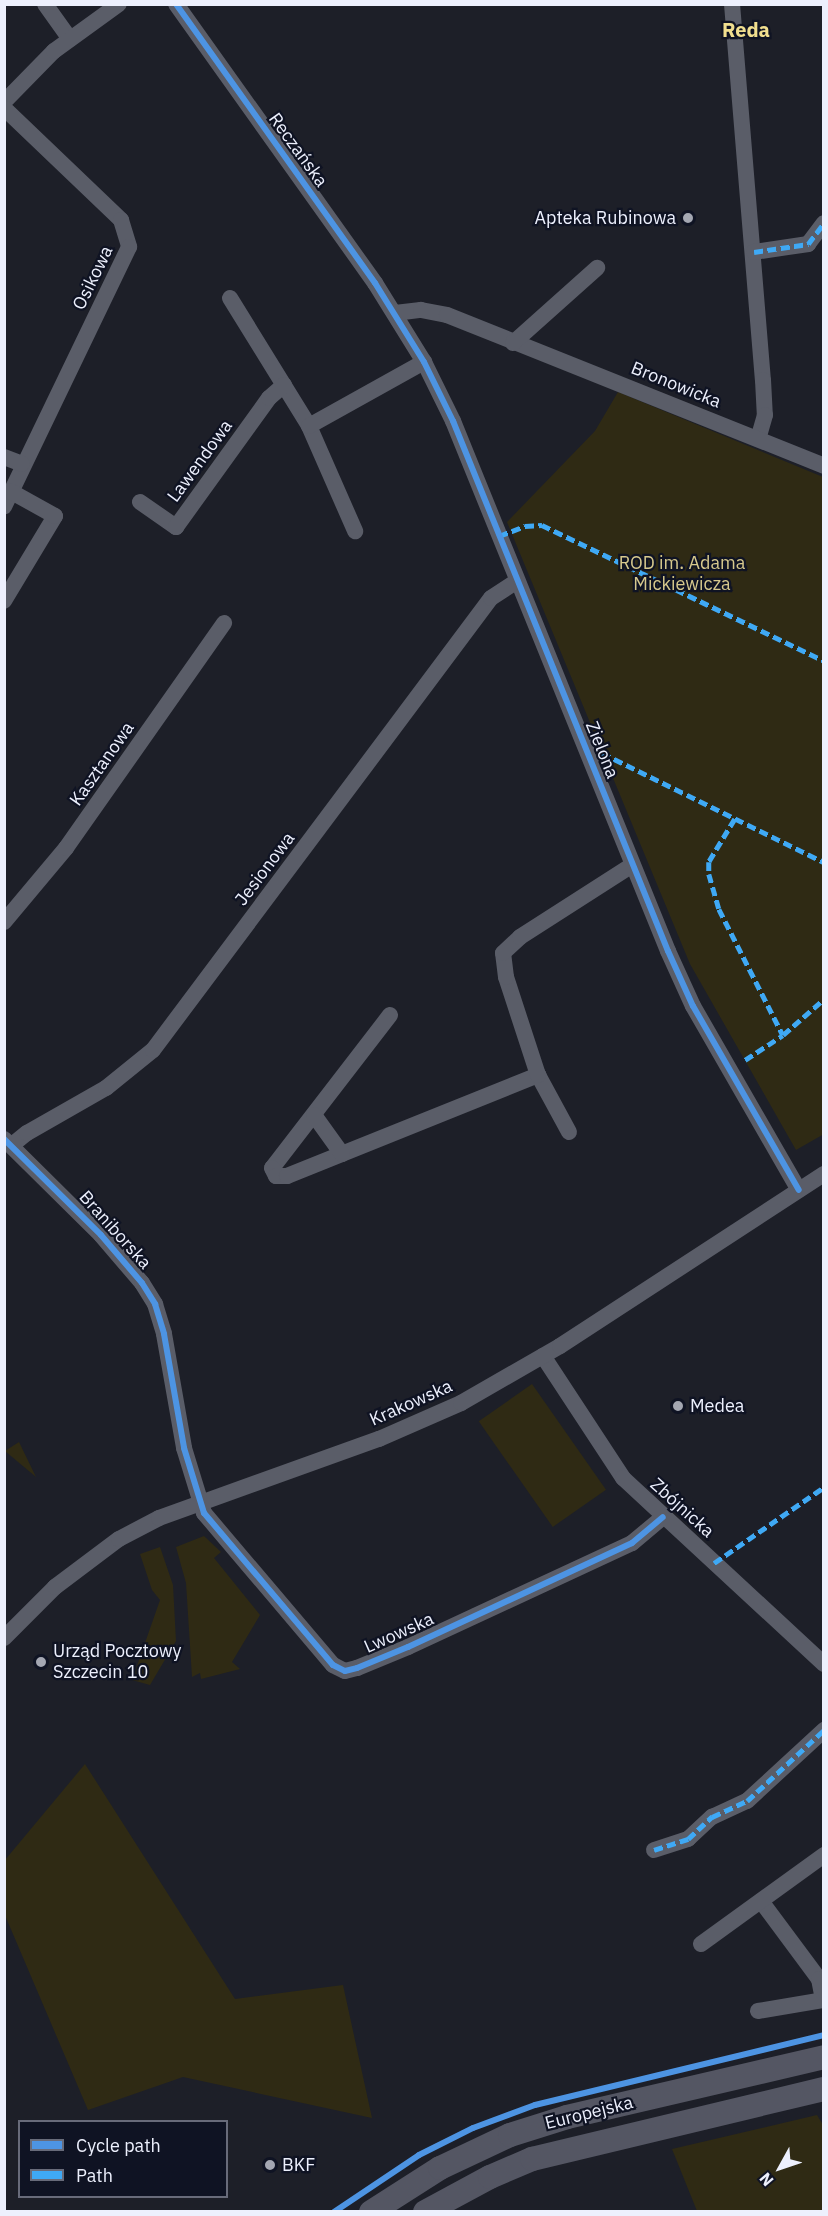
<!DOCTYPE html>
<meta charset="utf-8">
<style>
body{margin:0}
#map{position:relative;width:828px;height:2216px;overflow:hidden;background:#1d1f28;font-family:"IBM Plex Sans",sans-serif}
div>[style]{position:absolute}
.green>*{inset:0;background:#2f2a14;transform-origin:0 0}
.minor>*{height:16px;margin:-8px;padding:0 8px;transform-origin:8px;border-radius:8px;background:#5a5d68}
.secondary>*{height:24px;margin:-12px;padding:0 12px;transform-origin:12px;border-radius:12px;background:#545663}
.quiet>*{height:4.5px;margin-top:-2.25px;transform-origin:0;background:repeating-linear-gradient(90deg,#3fa9f5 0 9px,transparent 0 13.5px)}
.cycleway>*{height:6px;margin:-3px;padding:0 3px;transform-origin:3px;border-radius:3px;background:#4d94e3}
.dots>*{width:16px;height:16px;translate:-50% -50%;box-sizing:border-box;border:3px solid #0f1323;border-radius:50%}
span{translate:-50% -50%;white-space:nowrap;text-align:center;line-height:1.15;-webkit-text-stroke:4.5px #0f1323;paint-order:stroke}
.street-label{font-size:18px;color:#edf0fd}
.poi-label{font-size:18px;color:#edf0fd}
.right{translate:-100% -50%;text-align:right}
.left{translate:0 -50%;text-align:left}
.park-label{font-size:18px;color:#d7c98d}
.neighbourhood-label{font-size:20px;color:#f0de8f;font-weight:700}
.frame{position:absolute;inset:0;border:6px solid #edf0fd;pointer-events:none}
.legend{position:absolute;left:18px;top:2120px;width:210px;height:78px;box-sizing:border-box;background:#0f1323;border:2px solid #686b7a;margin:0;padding:8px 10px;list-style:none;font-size:18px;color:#edf0fd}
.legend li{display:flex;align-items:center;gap:12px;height:30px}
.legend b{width:30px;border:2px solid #686b7a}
.north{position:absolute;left:750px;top:2138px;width:60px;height:60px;-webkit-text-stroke:4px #0f1323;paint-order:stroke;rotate:230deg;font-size:16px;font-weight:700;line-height:24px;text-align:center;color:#edf0fd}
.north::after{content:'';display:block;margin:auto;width:21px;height:27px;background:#edf0fd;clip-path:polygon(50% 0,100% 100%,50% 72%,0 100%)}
</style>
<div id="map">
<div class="green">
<div style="clip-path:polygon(618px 392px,823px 477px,824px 1134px,796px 1150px,690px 964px,507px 522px,595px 431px)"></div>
<div style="left:532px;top:1384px;width:129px;height:65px;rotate:55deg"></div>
<div style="clip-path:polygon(19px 1442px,36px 1477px,5px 1451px)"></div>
<div style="clip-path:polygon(204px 1536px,221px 1552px,214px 1558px,260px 1615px,232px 1662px,240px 1669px,201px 1679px,200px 1673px,192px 1677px,186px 1583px,176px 1547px)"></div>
<div style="clip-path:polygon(160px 1547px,173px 1585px,176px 1641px,150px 1685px,132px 1680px,160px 1600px,152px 1590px,140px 1554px)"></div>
<div style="clip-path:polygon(85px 1764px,235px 1999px,343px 1985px,372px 2118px,183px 2077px,88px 2110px,4px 1913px,5px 1860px)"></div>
<div style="clip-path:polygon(817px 2115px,823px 2125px,823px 2211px,697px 2211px,672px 2149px)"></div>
</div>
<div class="minor">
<div style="left:45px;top:4px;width:43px;rotate:54.5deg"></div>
<div style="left:176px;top:4px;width:343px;rotate:54.5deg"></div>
<div style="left:375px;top:283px;width:93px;rotate:58.2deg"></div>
<div style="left:424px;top:362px;width:66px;rotate:63.8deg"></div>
<div style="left:453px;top:421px;width:572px;rotate:67.92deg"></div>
<div style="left:668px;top:951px;width:60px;rotate:65.6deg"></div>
<div style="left:693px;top:1006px;width:212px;rotate:60.1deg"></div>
<div style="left:732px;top:4px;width:377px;rotate:85.3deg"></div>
<div style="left:763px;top:380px;width:35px;rotate:87deg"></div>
<div style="left:765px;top:415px;width:25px;rotate:106deg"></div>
<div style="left:4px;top:102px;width:71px;rotate:-45.6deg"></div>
<div style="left:54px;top:51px;width:80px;rotate:-35.9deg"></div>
<div style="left:4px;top:108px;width:162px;rotate:43.7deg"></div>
<div style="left:121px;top:220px;width:28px;rotate:73deg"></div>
<div style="left:129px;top:247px;width:288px;rotate:115.7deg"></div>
<div style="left:754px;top:252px;width:55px;rotate:-8.4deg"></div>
<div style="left:808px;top:244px;width:26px;rotate:-53deg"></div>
<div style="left:230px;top:298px;width:150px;rotate:58.3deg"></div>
<div style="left:309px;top:426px;width:115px;rotate:66.3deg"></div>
<div style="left:395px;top:313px;width:26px;rotate:-7deg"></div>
<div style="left:421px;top:310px;width:26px;rotate:11deg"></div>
<div style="left:447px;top:315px;width:406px;rotate:21.8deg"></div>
<div style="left:513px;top:343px;width:113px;rotate:-41.8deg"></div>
<div style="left:309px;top:426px;width:132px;rotate:-29.1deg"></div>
<div style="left:4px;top:457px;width:19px;rotate:21deg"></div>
<div style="left:140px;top:502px;width:44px;rotate:34.8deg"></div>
<div style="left:176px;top:527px;width:159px;rotate:-54.2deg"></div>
<div style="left:269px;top:398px;width:20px;rotate:-41deg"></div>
<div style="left:4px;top:601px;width:99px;rotate:-59deg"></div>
<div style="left:55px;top:516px;width:51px;rotate:-150.9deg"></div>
<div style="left:4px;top:922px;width:97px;rotate:-50deg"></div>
<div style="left:66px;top:848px;width:275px;rotate:-54.9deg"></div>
<div style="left:390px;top:1015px;width:193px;rotate:127.6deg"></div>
<div style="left:272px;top:1168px;width:9px;rotate:63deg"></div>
<div style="left:276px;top:1176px;width:11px"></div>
<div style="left:287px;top:1176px;width:271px;rotate:-21.9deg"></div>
<div style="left:314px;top:1115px;width:48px;rotate:54.3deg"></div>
<div style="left:569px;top:1132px;width:65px;rotate:-118.5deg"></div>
<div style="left:538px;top:1075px;width:103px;rotate:-108.1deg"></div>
<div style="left:506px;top:977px;width:24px;rotate:-97deg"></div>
<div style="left:503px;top:953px;width:23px;rotate:-43deg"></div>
<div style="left:520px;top:937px;width:133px;rotate:-32.7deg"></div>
<div style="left:4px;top:1139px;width:136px;rotate:44.7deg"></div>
<div style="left:101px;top:1235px;width:63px;rotate:49.5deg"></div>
<div style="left:142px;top:1283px;width:25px;rotate:58deg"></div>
<div style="left:155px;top:1304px;width:31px;rotate:73deg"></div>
<div style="left:164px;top:1334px;width:116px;rotate:80deg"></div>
<div style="left:184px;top:1448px;width:68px;rotate:72.9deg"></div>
<div style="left:204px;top:1513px;width:199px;rotate:49.7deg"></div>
<div style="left:333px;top:1665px;width:13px;rotate:27deg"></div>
<div style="left:345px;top:1671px;width:12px;rotate:-14deg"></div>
<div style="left:357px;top:1668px;width:55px;rotate:-22.4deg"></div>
<div style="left:408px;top:1647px;width:247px;rotate:-24.9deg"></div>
<div style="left:632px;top:1543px;width:40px;rotate:-40deg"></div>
<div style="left:12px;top:1145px;width:19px;rotate:-39deg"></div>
<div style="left:27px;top:1133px;width:91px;rotate:-29.7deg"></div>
<div style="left:106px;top:1088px;width:60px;rotate:-39deg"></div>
<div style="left:153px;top:1050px;width:564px;rotate:-53.21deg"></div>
<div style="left:491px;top:598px;width:31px;rotate:-33deg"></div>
<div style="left:543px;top:1356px;width:146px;rotate:56.7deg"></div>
<div style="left:623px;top:1478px;width:274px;rotate:42.8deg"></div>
<div style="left:4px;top:1638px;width:72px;rotate:-45deg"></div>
<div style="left:55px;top:1587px;width:80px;rotate:-36.9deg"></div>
<div style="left:119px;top:1539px;width:45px;rotate:-27.7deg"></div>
<div style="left:159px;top:1518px;width:234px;rotate:-19.8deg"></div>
<div style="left:379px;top:1439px;width:90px;rotate:-23.7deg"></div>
<div style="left:461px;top:1403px;width:114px;rotate:-29.9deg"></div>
<div style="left:560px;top:1346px;width:315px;rotate:-33.1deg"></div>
<div style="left:654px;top:1850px;width:36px;rotate:-18deg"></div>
<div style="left:688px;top:1839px;width:33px;rotate:-43deg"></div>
<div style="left:712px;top:1817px;width:38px;rotate:-25deg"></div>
<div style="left:747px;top:1801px;width:105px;rotate:-42.7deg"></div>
<div style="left:761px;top:1901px;width:97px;rotate:53.4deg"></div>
<div style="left:819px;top:1979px;width:21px;rotate:79deg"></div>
<div style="left:701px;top:1944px;width:152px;rotate:-35.9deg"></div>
<div style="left:758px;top:2011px;width:67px;rotate:-9.5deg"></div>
</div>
<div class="secondary">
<div style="left:371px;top:2212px;width:82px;rotate:-32.5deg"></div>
<div style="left:440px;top:2168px;width:77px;rotate:-25.2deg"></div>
<div style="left:510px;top:2135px;width:60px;rotate:-17.5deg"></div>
<div style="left:567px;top:2117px;width:264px;rotate:-13.1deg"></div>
<div style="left:425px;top:2212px;width:74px;rotate:-28.3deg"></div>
<div style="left:490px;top:2177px;width:46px;rotate:-23.2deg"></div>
<div style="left:532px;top:2159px;width:300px;rotate:-13.5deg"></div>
</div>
<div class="quiet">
<div style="left:754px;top:252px;width:55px;rotate:-8.4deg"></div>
<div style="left:808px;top:244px;width:26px;rotate:-53deg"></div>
<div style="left:499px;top:536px;width:28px;rotate:-21deg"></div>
<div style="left:525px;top:526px;width:17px;rotate:-3deg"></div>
<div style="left:542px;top:525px;width:313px;rotate:25.7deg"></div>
<div style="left:602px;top:753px;width:247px;rotate:26.2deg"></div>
<div style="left:735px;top:819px;width:50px;rotate:121.2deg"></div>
<div style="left:709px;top:862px;width:12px;rotate:90deg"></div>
<div style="left:709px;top:874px;width:36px;rotate:74deg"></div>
<div style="left:719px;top:909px;width:141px;rotate:63.1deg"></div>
<div style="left:745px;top:1060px;width:45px;rotate:-33.3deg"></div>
<div style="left:783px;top:1035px;width:55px;rotate:-41.3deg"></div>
<div style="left:714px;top:1563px;width:134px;rotate:-34.6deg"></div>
<div style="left:654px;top:1850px;width:36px;rotate:-18deg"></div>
<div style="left:688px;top:1839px;width:33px;rotate:-43deg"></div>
<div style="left:712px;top:1817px;width:38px;rotate:-25deg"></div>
<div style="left:747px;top:1801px;width:105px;rotate:-42.7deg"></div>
</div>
<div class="cycleway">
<div style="left:176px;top:4px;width:343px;rotate:54.5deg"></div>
<div style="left:375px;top:283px;width:93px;rotate:58.2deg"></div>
<div style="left:424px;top:362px;width:66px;rotate:63.8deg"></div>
<div style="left:453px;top:421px;width:572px;rotate:67.92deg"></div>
<div style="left:668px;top:951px;width:60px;rotate:65.6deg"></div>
<div style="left:693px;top:1006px;width:212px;rotate:60.1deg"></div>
<div style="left:4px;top:1139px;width:136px;rotate:44.7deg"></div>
<div style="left:101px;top:1235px;width:63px;rotate:49.5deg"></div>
<div style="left:142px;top:1283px;width:25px;rotate:58deg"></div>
<div style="left:155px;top:1304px;width:31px;rotate:73deg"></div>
<div style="left:164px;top:1334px;width:116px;rotate:80deg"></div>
<div style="left:184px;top:1448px;width:68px;rotate:72.9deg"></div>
<div style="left:204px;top:1513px;width:199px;rotate:49.7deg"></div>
<div style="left:333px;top:1665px;width:13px;rotate:27deg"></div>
<div style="left:345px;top:1671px;width:12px;rotate:-14deg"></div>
<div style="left:357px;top:1668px;width:55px;rotate:-22.4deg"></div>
<div style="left:408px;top:1647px;width:247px;rotate:-24.9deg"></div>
<div style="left:632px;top:1543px;width:40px;rotate:-40deg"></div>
<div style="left:334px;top:2212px;width:102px;rotate:-33.8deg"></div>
<div style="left:419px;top:2155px;width:60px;rotate:-26.6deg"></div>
<div style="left:473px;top:2128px;width:66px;rotate:-20.4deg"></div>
<div style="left:535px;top:2105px;width:297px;rotate:-13.6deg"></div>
</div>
<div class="dots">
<div style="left:688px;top:218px;background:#a4a7b2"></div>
<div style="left:678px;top:1406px;background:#a4a7b2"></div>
<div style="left:41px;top:1662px;background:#a4a7b2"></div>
<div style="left:270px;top:2165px;background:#a4a7b2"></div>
</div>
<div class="street-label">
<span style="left:298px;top:150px;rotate:54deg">Reczańska</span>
<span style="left:93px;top:278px;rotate:-64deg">Osikowa</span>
<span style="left:676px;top:385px;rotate:22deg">Bronowicka</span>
<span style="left:200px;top:461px;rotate:-54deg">Lawendowa</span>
<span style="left:602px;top:750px;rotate:68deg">Zielona</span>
<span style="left:102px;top:764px;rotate:-55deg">Kasztanowa</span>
<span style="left:265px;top:869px;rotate:-53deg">Jesionowa</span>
<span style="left:115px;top:1230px;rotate:48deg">Braniborska</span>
<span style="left:411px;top:1403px;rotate:-24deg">Krakowska</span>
<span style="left:682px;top:1508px;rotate:42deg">Zbójnicka</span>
<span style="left:399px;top:1633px;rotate:-24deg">Lwowska</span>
<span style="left:589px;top:2113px;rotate:-14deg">Europejska</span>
</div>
<div class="poi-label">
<span class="right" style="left:676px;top:218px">Apteka Rubinowa</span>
<span class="left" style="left:690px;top:1406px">Medea</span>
<span class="left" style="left:53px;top:1662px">Urząd Pocztowy<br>Szczecin 10</span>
<span class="left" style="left:282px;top:2165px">BKF</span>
</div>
<div class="park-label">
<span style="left:682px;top:574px">ROD im. Adama<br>Mickiewicza</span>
</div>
<div class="neighbourhood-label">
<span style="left:746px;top:29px">Reda</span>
</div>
<div class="frame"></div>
<ul class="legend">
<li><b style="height:8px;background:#4d94e3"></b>Cycle path</li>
<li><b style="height:8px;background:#3fa9f5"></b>Path</li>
</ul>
<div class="north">N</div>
</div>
